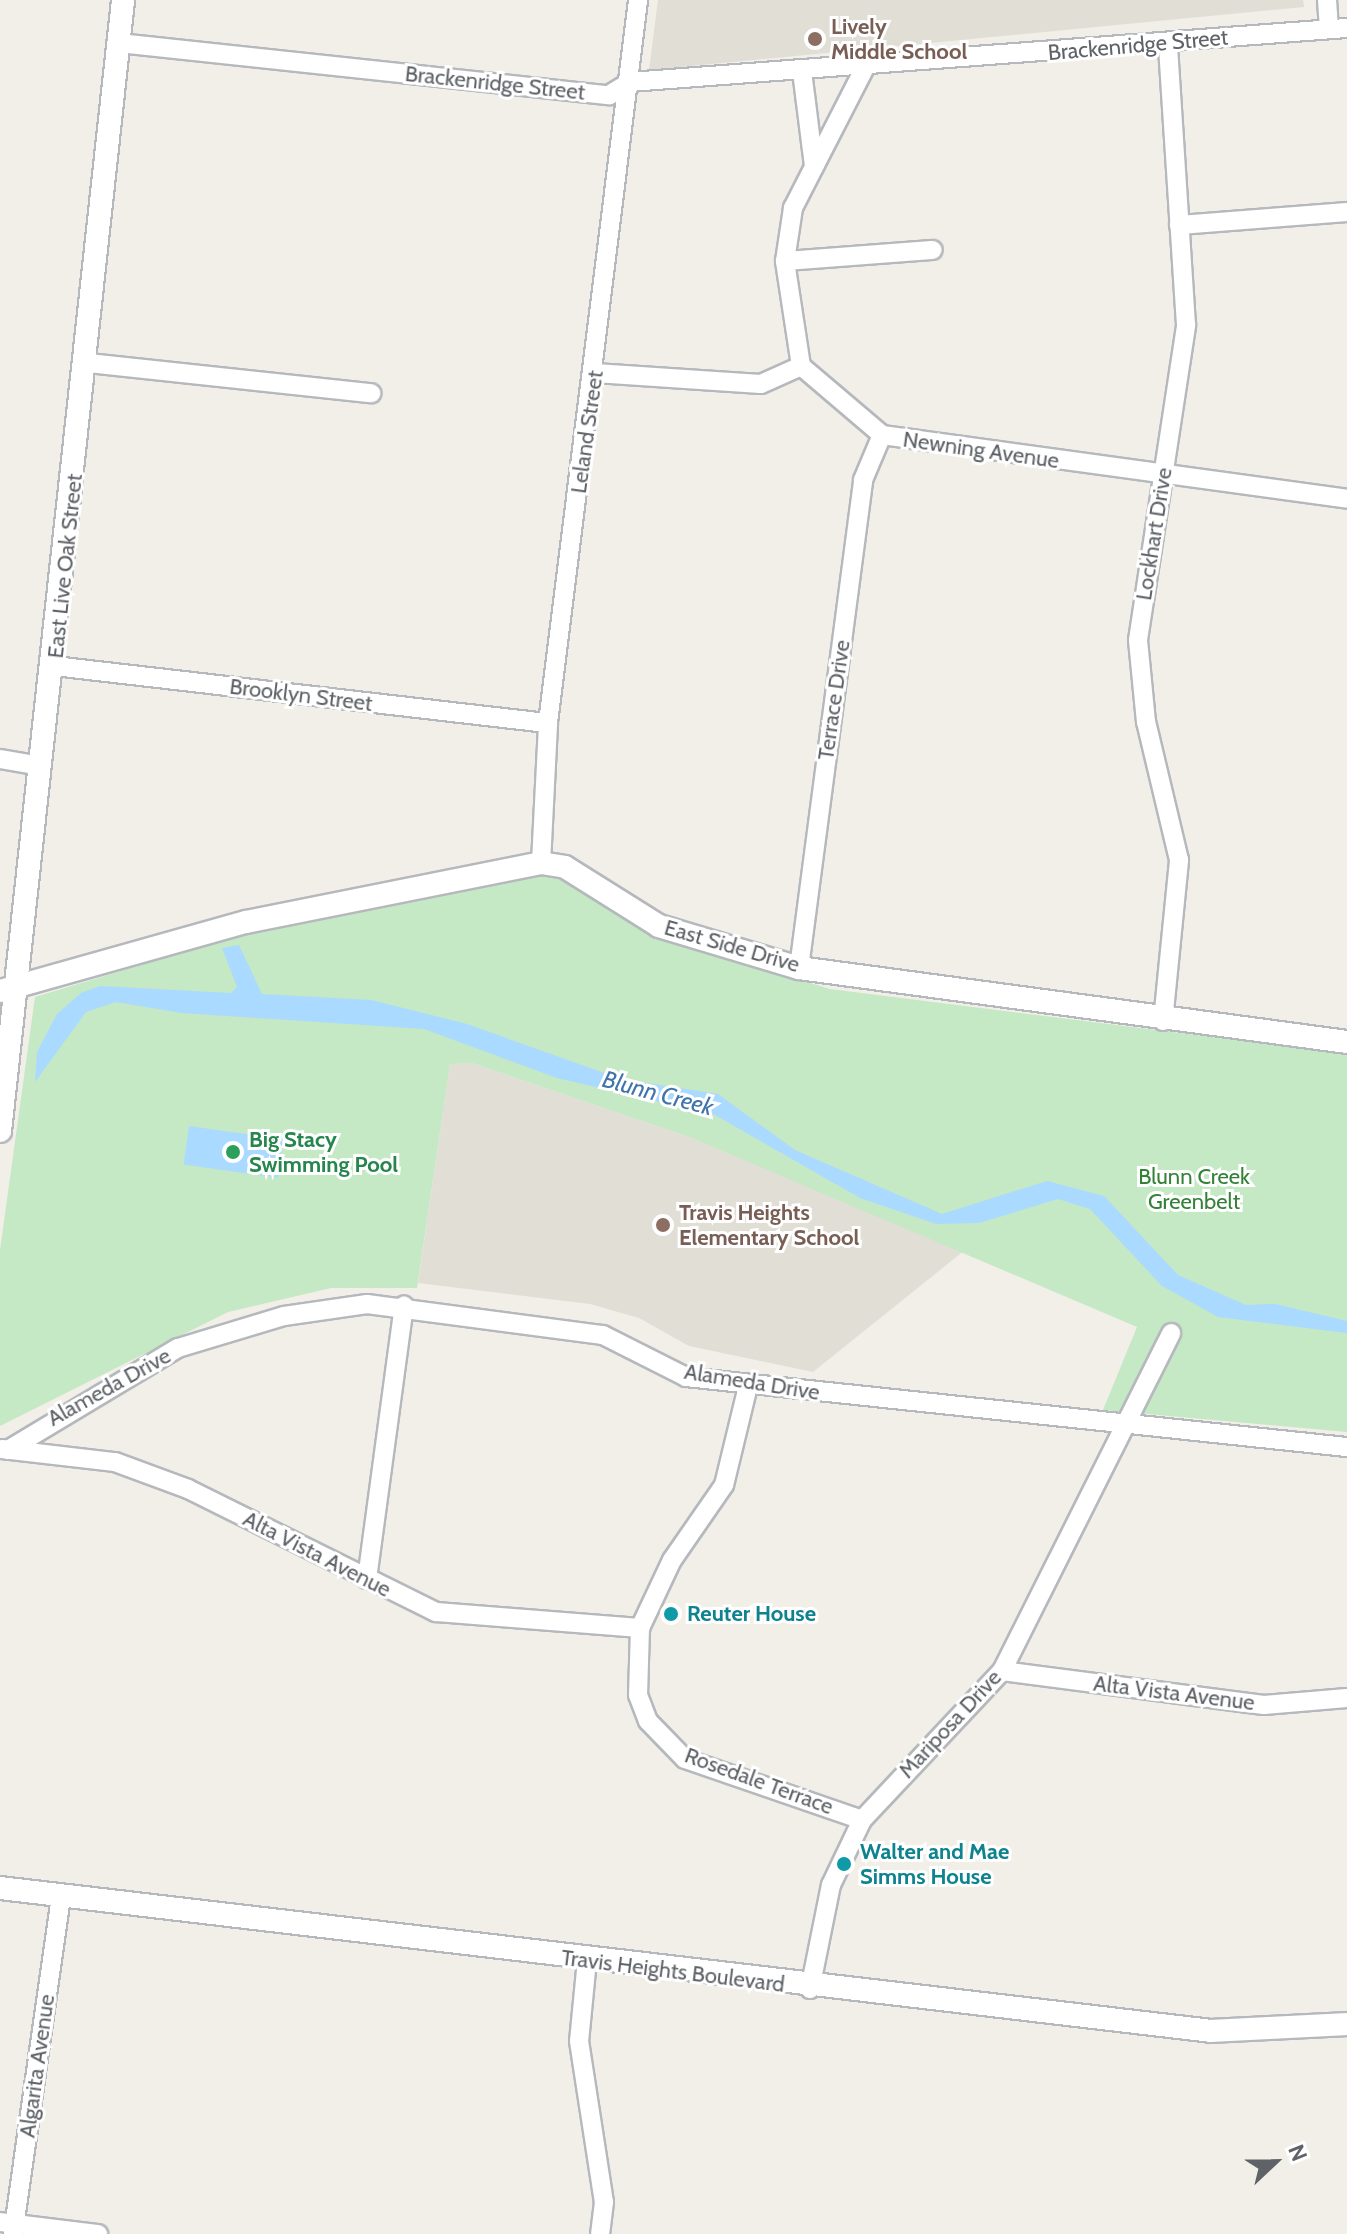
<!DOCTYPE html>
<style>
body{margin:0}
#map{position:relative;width:1347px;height:2234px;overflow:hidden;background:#f1efe8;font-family:Cabin,sans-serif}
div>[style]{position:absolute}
.education>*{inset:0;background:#e1ded6}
.green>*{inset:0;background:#c5e8c5}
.water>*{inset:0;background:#aadaff;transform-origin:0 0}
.roads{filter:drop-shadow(2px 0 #b5b8bc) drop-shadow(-2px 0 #b5b8bc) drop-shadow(0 2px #b5b8bc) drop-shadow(0 -2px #b5b8bc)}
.minor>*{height:18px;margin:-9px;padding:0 9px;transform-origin:9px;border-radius:9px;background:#fff}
.tertiary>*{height:22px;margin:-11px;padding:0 11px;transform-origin:11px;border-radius:11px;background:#fff}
.dots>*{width:22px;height:22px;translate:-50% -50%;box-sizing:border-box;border:4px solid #fff;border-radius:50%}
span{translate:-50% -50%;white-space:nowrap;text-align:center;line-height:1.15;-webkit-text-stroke:6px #fff;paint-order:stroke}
.education-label{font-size:22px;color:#785e54;font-weight:700}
.left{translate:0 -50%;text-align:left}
.street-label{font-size:22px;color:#5f6368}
.leisure-label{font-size:22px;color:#27864d;font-weight:700}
.park-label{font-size:22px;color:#348238}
.culture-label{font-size:22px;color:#0d838f;font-weight:700}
.water-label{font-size:24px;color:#4174aa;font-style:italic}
.north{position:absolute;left:1235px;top:2122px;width:80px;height:80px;-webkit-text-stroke:6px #fff;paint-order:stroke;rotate:68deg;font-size:22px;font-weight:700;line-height:32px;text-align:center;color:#5f6368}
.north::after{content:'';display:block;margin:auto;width:28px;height:36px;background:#5f6368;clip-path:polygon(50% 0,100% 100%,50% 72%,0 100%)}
</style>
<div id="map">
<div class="education">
<div style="clip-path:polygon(658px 0,1303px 0,1304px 7px,649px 70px)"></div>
<div style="clip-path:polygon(472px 1063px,692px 1138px,965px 1250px,813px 1372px,689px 1346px,639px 1318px,590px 1304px,418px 1283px,450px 1064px)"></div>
</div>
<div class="green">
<div style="clip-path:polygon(536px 873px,561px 874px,645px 932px,830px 989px,1347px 1054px,1347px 1432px,1103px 1410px,1137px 1327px,692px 1138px,472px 1063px,450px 1064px,417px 1288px,331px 1288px,228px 1312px,0 1426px,0 1250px,35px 997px,280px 923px)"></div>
</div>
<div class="water">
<div style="clip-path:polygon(239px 945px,262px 994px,371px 1000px,467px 1024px,621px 1079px,718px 1094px,795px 1150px,942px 1214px,1047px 1181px,1104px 1196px,1178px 1275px,1246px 1305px,1275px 1304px,1347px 1321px,1347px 1333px,1218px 1317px,1162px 1286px,1090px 1209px,1058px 1199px,979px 1223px,936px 1224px,860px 1198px,715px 1115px,557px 1078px,424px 1029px,182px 1013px,116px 1002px,86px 1012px,35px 1082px,37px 1052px,57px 1014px,81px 993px,100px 986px,231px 993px,237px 987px,222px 948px)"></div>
<div style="left:189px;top:1126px;width:95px;height:39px;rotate:8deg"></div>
</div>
<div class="roads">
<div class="minor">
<div style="left:1327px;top:0;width:29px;rotate:86deg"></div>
<div style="left:119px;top:43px;width:493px;rotate:6.1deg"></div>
<div style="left:609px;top:95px;width:25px;rotate:-32deg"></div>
<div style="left:630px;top:82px;width:719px;rotate:-4.31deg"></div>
<div style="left:802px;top:71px;width:96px;rotate:82.8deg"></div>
<div style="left:1179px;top:225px;width:169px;rotate:-4.4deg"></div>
<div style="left:785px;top:261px;width:148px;rotate:-4.3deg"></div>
<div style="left:88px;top:363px;width:285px;rotate:6.1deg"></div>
<div style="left:801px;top:366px;width:106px;rotate:-98.7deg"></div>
<div style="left:785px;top:261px;width:54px;rotate:-81.4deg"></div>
<div style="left:793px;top:208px;width:158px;rotate:-62.9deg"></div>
<div style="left:595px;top:373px;width:166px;rotate:3.8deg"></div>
<div style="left:761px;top:384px;width:44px;rotate:-24.2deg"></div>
<div style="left:801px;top:366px;width:106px;rotate:40.4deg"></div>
<div style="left:882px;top:435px;width:469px;rotate:7.8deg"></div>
<div style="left:54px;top:666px;width:497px;rotate:6.6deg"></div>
<div style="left:0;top:759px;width:42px;rotate:9.7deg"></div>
<div style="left:541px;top:863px;width:140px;rotate:-87.1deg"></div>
<div style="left:548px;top:723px;width:729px;rotate:-82.9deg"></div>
<div style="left:799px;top:968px;width:492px;rotate:-82.5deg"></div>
<div style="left:863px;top:480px;width:49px;rotate:-67.1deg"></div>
<div style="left:1163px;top:1021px;width:162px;rotate:-84.3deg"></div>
<div style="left:1179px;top:860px;width:142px;rotate:-103.4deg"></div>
<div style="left:1146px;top:722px;width:82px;rotate:-95.6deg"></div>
<div style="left:1138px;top:640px;width:319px;rotate:-81.3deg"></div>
<div style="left:1186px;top:325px;width:282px;rotate:-93.7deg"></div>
<div style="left:748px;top:1386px;width:102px;rotate:103.6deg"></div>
<div style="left:724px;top:1485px;width:91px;rotate:124.7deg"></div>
<div style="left:672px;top:1560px;width:75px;rotate:115.2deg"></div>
<div style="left:640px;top:1628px;width:67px;rotate:91.7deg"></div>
<div style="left:638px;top:1695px;width:28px;rotate:69deg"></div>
<div style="left:648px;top:1721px;width:53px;rotate:45.8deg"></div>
<div style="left:685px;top:1759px;width:187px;rotate:19deg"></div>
<div style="left:2px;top:1449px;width:114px;rotate:6.6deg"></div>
<div style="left:115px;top:1462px;width:78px;rotate:20.3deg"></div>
<div style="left:188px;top:1489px;width:277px;rotate:26.4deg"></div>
<div style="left:436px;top:1612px;width:205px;rotate:4.5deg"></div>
<div style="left:8px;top:1450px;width:198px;rotate:-31deg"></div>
<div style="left:178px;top:1348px;width:111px;rotate:-16.8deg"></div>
<div style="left:284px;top:1316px;width:84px;rotate:-8.2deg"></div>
<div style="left:367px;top:1304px;width:238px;rotate:7.5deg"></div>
<div style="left:603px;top:1335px;width:93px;rotate:26.8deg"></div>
<div style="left:686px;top:1377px;width:665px;rotate:6.05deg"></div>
<div style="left:367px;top:1579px;width:276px;rotate:-82.3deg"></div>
<div style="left:1002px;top:1671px;width:264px;rotate:7.4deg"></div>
<div style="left:1264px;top:1705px;width:83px;rotate:-4.8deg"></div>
<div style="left:587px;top:1960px;width:81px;rotate:95.6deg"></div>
<div style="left:579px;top:2041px;width:163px;rotate:81.2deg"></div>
<div style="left:604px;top:2202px;width:32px;rotate:97deg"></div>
<div style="left:810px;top:1989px;width:106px;rotate:-78.6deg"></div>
<div style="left:831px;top:1885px;width:72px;rotate:-64.5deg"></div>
<div style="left:862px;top:1820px;width:204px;rotate:-46.8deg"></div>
<div style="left:1002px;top:1671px;width:378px;rotate:-63.4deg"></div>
<div style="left:0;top:2222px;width:99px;rotate:7deg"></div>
<div style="left:13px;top:2234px;width:340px;rotate:-81.9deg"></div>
</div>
<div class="tertiary">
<div style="left:0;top:991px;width:255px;rotate:-15.7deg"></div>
<div style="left:246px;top:922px;width:301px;rotate:-11.3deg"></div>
<div style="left:541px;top:863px;width:24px;rotate:9deg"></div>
<div style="left:565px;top:867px;width:111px;rotate:32.1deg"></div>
<div style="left:659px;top:926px;width:146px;rotate:16.7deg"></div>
<div style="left:799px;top:968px;width:553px;rotate:7.69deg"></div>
<div style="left:0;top:1131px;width:1138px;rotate:-83.79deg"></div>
<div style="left:0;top:1888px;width:1219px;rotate:6.73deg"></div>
<div style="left:1211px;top:2031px;width:136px;rotate:-2.9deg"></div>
</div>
</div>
<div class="dots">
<div style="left:815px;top:39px;background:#8d6e63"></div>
<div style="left:233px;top:1152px;background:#2e9e5b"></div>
<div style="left:663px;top:1225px;background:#8d6e63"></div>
<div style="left:671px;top:1614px;background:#0f9aa8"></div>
<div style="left:844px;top:1864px;background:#0f9aa8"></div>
</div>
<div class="education-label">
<span class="left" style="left:831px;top:39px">Lively<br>Middle School</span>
<span class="left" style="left:679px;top:1225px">Travis Heights<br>Elementary School</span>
</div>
<div class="street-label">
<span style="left:1138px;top:45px;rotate:-5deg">Brackenridge Street</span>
<span style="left:495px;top:83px;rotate:6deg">Brackenridge Street</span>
<span style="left:587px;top:432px;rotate:-82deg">Leland Street</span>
<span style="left:981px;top:450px;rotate:8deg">Newning Avenue</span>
<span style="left:1154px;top:534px;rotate:-81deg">Lockhart Drive</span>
<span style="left:65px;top:566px;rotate:-84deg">East Live Oak Street</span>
<span style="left:301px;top:695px;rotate:7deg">Brooklyn Street</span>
<span style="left:834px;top:700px;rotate:-82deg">Terrace Drive</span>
<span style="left:732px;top:946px;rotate:16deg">East Side Drive</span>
<span style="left:752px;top:1382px;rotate:9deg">Alameda Drive</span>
<span style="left:109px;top:1387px;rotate:-29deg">Alameda Drive</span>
<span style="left:317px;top:1554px;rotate:27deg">Alta Vista Avenue</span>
<span style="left:1174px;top:1693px;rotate:7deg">Alta Vista Avenue</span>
<span style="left:950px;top:1724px;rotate:-47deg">Mariposa Drive</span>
<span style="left:759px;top:1781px;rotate:20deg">Rosedale Terrace</span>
<span style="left:673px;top:1971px;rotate:7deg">Travis Heights Boulevard</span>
<span style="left:37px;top:2066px;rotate:-82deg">Algarita Avenue</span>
</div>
<div class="leisure-label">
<span class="left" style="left:249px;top:1152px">Big Stacy<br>Swimming Pool</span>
</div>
<div class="park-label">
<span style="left:1194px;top:1189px">Blunn Creek<br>Greenbelt</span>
</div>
<div class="culture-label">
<span class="left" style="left:687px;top:1614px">Reuter House</span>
<span class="left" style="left:860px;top:1864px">Walter and Mae<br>Simms House</span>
</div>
<div class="water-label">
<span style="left:658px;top:1093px;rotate:15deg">Blunn Creek</span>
</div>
<div class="north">N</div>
</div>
